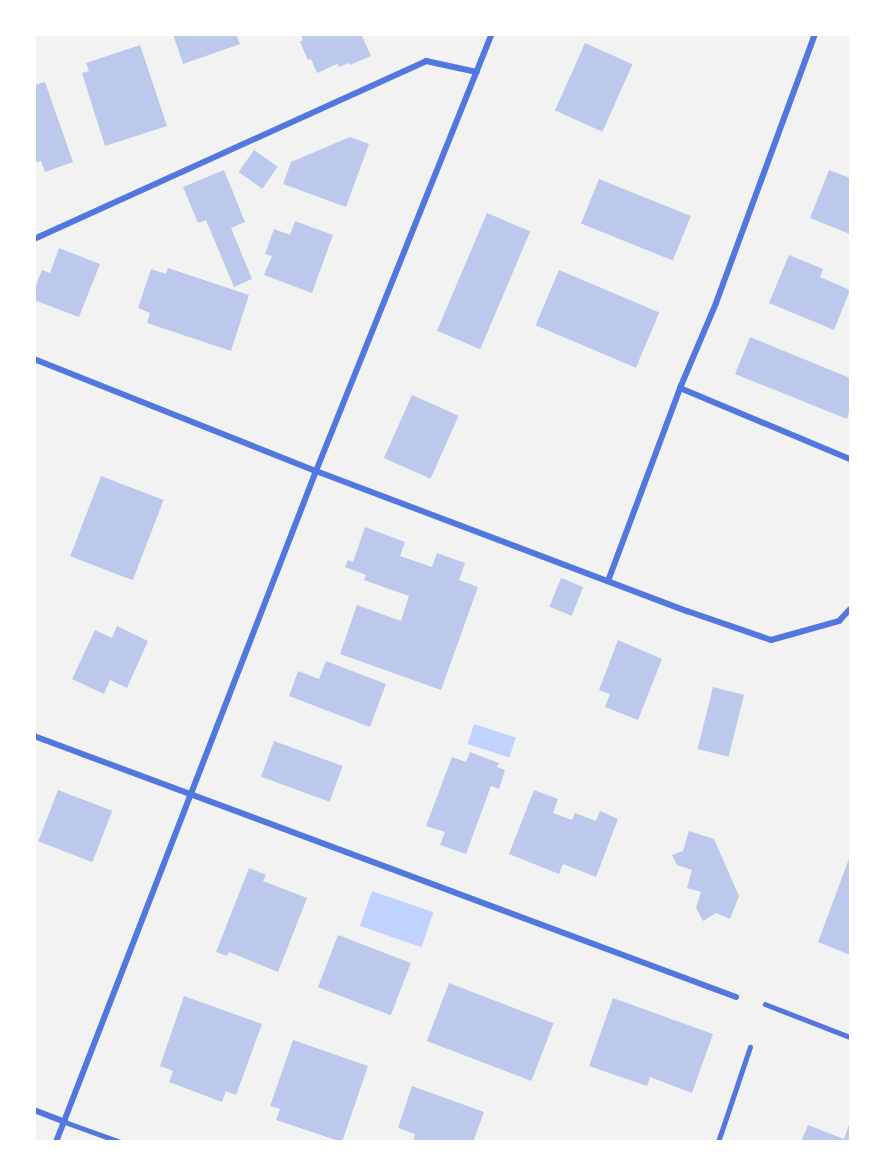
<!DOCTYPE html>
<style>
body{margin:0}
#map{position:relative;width:885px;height:1176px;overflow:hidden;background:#f2f2f2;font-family:Signika,sans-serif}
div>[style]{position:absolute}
.water>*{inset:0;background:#bfd3fe;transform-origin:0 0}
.building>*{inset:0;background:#bdc9ec;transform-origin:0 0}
.service>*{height:4.5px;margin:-2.25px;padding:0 2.25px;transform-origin:2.25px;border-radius:2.25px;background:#5277de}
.minor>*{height:6px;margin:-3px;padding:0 3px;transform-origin:3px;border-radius:3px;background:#5277de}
span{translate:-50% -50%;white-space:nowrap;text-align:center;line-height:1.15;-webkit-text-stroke:5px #fff;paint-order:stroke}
.frame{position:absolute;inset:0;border:36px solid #fff;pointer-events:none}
</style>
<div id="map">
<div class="water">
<div style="left:474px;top:724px;width:44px;height:21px;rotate:18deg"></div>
<div style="left:372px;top:891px;width:65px;height:37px;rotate:19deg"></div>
</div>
<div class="building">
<div style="clip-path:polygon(173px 34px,236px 34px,240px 44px,183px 64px)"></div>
<div style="clip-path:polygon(301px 34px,361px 34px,371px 56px,350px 65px,349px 63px,339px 67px,337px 64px,317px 73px,311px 59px,308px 60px,300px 42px,303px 40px)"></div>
<div style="left:585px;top:43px;width:52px;height:74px;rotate:24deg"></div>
<div style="clip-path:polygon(140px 45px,167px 126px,105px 146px,82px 73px,89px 71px,86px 63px)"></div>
<div style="clip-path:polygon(45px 82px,73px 162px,45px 172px,41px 161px,34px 163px,34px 85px)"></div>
<div style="clip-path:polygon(350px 137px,369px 144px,346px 207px,283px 184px,291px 162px)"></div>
<div style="left:254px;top:150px;width:29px;height:27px;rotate:35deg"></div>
<div style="clip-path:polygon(224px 170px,245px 222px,231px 228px,252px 279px,234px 287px,206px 220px,198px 223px,183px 187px)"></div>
<div style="clip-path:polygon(829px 170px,850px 178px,850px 234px,810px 218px)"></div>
<div style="left:599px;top:179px;width:99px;height:48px;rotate:22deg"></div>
<div style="left:487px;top:213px;width:47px;height:128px;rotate:23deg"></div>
<div style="clip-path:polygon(295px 221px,333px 235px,312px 293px,264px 275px,272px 256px,265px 254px,274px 229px,290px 235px)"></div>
<div style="clip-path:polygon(59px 248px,100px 264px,79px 317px,34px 300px,34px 290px,42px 270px,50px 273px)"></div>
<div style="clip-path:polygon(789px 255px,823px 269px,820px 277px,850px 290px,834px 330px,769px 303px)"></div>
<div style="clip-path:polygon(168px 268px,249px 295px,231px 351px,147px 323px,150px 313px,138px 308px,151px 269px,166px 274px)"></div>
<div style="left:559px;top:270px;width:109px;height:60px;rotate:23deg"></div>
<div style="clip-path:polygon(750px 337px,850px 378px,850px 410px,847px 419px,735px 374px)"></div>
<div style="left:412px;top:395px;width:51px;height:69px;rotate:24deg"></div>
<div style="left:101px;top:476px;width:67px;height:86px;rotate:21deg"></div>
<div style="clip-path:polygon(365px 527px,405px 542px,400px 556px,432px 567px,437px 553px,465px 563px,459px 580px,478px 587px,441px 690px,340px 654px,357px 605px,401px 621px,409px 596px,364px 580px,366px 575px,345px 567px,348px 560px,353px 562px)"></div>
<div style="left:561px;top:578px;width:24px;height:31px;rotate:22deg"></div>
<div style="clip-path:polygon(117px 626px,148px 641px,127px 688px,110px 680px,104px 694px,72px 679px,95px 630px,112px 638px)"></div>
<div style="clip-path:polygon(618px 640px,662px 659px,638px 720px,605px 707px,610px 694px,599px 690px)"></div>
<div style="clip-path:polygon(326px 661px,386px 684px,370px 727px,289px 696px,298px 671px,319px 679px)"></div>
<div style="left:713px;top:687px;width:32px;height:64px;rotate:14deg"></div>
<div style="left:274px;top:741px;width:73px;height:38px;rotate:20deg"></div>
<div style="clip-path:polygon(470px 752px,499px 763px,497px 767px,505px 770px,499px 789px,491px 786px,466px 854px,440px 845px,445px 832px,426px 826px,452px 757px,466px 762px)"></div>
<div style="left:58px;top:790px;width:58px;height:55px;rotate:21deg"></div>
<div style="clip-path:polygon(534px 790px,558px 799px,553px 813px,572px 820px,575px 813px,596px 821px,600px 811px,618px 819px,596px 877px,563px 864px,559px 874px,509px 854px)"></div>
<div style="clip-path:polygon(689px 831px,714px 839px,739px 896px,730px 919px,716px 913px,703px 921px,696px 908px,701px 892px,687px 888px,692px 870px,677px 865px,672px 855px,683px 851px)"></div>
<div style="clip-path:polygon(850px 856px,850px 955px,818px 942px)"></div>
<div style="clip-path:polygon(249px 868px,266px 875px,263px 881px,307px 898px,278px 972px,229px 952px,227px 956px,216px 952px)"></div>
<div style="left:338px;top:935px;width:78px;height:56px;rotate:21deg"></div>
<div style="left:449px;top:983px;width:112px;height:62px;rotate:21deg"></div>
<div style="clip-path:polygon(184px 996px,262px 1024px,236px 1095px,226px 1091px,222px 1102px,169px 1082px,173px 1071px,160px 1066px)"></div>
<div style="clip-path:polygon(613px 998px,713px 1034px,692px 1093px,650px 1077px,647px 1086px,589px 1066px)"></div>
<div style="clip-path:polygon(293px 1040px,368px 1066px,342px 1142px,276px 1120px,280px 1109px,270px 1106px)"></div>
<div style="clip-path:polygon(412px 1086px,484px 1112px,473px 1142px,413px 1142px,415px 1134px,398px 1128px)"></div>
<div style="clip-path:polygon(850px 1122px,850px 1142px,801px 1142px,808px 1125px,844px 1139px)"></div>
</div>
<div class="service">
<div style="left:765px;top:1004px;width:91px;rotate:21.2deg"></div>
<div style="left:65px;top:1122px;width:59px;rotate:19.7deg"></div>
<div style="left:718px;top:1142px;width:100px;rotate:-71.4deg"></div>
</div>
<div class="minor">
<div style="left:34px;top:239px;width:431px;rotate:-24.4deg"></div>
<div style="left:426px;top:61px;width:52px;rotate:12.2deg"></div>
<div style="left:34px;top:359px;width:303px;rotate:21.7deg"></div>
<div style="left:316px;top:471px;width:397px;rotate:20.7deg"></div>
<div style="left:687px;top:611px;width:89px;rotate:19deg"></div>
<div style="left:771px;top:640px;width:71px;rotate:-15.6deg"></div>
<div style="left:839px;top:621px;width:16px;rotate:-47deg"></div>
<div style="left:680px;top:388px;width:184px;rotate:22.7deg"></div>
<div style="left:608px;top:581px;width:206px;rotate:-69.5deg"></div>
<div style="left:680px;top:388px;width:92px;rotate:-67deg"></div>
<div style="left:716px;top:303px;width:287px;rotate:-69.8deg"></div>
<div style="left:34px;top:736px;width:749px;rotate:20.39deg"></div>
<div style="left:34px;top:1110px;width:33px;rotate:21deg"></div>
<div style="left:56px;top:1142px;width:720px;rotate:-68.82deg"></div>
<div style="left:316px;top:471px;width:471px;rotate:-68.1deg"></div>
</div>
<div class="frame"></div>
</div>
